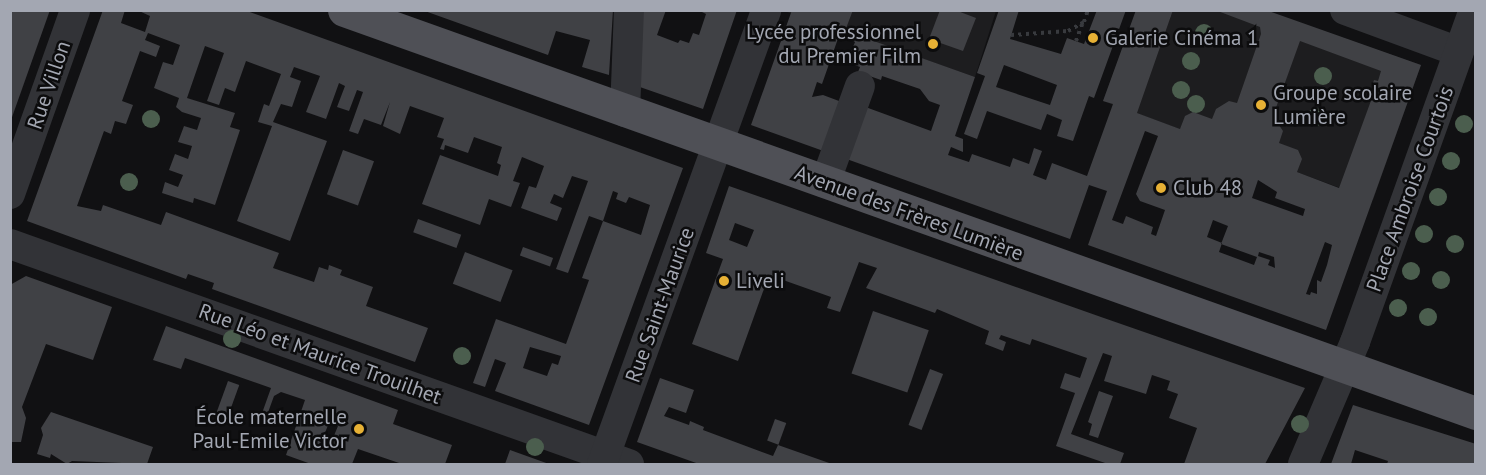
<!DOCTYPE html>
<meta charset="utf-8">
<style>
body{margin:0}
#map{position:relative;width:1486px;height:475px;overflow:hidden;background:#111113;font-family:"PT Sans",sans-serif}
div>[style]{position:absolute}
.built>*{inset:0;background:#1d1d1f}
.building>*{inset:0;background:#404145;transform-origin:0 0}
.path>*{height:4px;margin-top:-2px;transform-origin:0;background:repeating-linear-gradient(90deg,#383a3e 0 3px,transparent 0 7.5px)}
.minor>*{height:30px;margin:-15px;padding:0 15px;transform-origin:15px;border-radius:15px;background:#323337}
.major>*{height:33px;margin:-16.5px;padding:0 16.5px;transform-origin:16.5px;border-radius:16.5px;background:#4f5056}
.trees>*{width:18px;height:18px;margin:-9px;border-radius:50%;background:#4b5e4e}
.dots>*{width:16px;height:16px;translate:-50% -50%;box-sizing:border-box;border:3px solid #0c0c0d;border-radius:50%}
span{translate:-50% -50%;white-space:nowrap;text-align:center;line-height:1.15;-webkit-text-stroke:5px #0c0c0d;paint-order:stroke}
.poi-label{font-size:21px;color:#a3a7b2}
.right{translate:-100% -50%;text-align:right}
.left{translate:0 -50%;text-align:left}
.street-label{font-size:21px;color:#a3a7b2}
.frame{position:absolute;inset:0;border:12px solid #a3a7b2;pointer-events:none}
</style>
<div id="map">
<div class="built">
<div style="clip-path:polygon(784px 11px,996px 11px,975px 77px)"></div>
<div style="clip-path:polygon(1136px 11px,1266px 11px,1421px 65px,1373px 200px,1103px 101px)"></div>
</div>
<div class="building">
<div style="clip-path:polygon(10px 10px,50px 10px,11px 120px,10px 120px)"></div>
<div style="clip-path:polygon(evenodd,103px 10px,125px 10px,121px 23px,145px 32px,150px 16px,137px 10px,244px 10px,683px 168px,589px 425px,495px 391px,506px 363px,495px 359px,485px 387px,473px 383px,496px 319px,566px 344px,589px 280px,582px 278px,603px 221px,641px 235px,650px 205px,629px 197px,626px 203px,616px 199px,618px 193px,613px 191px,603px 221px,589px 216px,568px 273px,556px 269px,588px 181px,572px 176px,563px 198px,554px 194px,550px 203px,562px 208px,557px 221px,521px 208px,529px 186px,536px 188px,544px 166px,522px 157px,513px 181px,520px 183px,511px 207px,489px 199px,480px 225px,422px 204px,440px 155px,498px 176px,501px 165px,497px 163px,502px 147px,474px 137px,468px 153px,445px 145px,444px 150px,440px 149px,444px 139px,437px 137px,444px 118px,410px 106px,400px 134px,383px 126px,390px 102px,381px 125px,364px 119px,358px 134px,349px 131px,363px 92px,357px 90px,349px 111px,337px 107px,345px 86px,339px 83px,326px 119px,306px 112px,320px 76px,294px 67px,290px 77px,301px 81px,292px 107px,281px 104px,273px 122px,327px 141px,290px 241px,237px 221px,272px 126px,258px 122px,264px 104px,269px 106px,281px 74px,246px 61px,235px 92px,225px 88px,219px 105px,207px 101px,224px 53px,205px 46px,187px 98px,235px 113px,230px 127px,240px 130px,215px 205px,194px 198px,193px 203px,162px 193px,165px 182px,178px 187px,183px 175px,169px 170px,175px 154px,188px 159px,192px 146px,178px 142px,184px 126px,197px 130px,201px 118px,182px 112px,176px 107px,179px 98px,154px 88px,163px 62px,173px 65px,180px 45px,148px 33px,145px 40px,160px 46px,156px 57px,140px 51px,122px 101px,133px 105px,126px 124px,115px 121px,111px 134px,104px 131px,77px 206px,101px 211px,103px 205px,161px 225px,166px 212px,279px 253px,273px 268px,314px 282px,319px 267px,328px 270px,329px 265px,342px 270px,340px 275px,373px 287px,366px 306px,428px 328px,415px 362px,212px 289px,214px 283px,188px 274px,186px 279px,27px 221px,103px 10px,530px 347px,561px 356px,558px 365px,552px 363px,547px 376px,523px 368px,530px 347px)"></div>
<div style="clip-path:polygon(422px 10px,613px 10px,609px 75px,582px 67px,590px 40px,556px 31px,548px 55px)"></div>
<div style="clip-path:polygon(642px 10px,666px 10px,657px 35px,678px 43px,680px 40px,689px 43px,693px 33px,699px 35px,706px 14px,698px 10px,737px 10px,703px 109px,637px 86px)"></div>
<div style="clip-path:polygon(792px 10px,853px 10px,845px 31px,841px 30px,822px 84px,817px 82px,812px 97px,823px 95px,847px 104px,829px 153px,751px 125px)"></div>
<div style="clip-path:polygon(940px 10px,955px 10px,976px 18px,963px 51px,929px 39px)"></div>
<div style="clip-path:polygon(evenodd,999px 10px,1019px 10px,1010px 39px,1061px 54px,1067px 38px,1084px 44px,1097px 10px,1126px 10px,1094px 98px,1089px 96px,1073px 141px,1057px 136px,1062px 120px,1047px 114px,1041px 130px,987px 111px,977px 139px,964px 134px,985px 76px,977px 73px,999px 10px,1004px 65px,1057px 85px,1050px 105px,996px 87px,1004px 65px)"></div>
<div style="clip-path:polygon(evenodd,1136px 10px,1173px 10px,1137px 113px,1180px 129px,1185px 116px,1193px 112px,1212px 119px,1216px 109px,1229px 101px,1237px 103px,1261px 34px,1260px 27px,1215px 10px,1266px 10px,1421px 65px,1326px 330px,1088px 245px,1107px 191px,1089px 185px,1070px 239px,841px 157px,860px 105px,931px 131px,940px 105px,929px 101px,920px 89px,882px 76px,881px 80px,858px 72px,860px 67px,847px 62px,855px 42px,852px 40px,854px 34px,975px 77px,955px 136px,963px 139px,963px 152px,951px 147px,948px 155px,969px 162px,972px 154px,1010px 167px,1013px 158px,1029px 164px,1034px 148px,1042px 151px,1033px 175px,1046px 180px,1052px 163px,1087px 176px,1113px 104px,1103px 101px,1136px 10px,1300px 41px,1381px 71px,1378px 81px,1374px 80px,1372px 86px,1376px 87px,1339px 188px,1297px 172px,1302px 159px,1298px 150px,1279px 143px,1283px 131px,1273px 116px,1300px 41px,1136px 10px,1145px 131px,1158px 136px,1136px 194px,1140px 201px,1165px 210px,1156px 236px,1151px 234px,1153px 227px,1126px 216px,1123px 224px,1112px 220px,1145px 131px,1136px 10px,1258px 180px,1277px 192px,1275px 198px,1305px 209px,1303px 216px,1252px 198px,1258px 180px,1136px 10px,1213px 220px,1228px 226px,1221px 244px,1257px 257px,1254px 265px,1219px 252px,1222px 243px,1207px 237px,1213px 220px,1136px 10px,1325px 242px,1332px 245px,1327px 265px,1321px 282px,1317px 280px,1317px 294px,1311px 292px,1310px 295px,1306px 294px,1325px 242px,1136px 10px,1259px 252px,1274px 257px,1275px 268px,1268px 265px,1270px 260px,1258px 256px,1259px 252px)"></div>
<div style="left:343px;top:150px;width:33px;height:47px;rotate:20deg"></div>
<div style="clip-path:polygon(evenodd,729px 186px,1101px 317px,1305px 388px,1265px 464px,1184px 464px,1197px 428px,1169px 418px,1178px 394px,1167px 390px,1170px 381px,1152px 375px,1146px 394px,1104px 381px,1112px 356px,1103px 353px,1071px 434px,1124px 453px,1120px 464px,1108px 464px,1056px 446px,1075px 393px,1060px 388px,1065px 373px,1080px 378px,1087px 358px,1032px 339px,1030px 345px,1001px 335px,999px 339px,1006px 342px,1003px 351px,985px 344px,989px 331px,937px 309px,935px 313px,866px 288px,877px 268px,859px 262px,840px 312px,827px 308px,831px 297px,769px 275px,738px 361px,692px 344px,723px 259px,706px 253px,729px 186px,735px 223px,754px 230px,747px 247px,729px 240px,735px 223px)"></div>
<div style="left:418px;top:219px;width:46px;height:14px;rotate:20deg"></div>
<div style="left:523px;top:247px;width:32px;height:9px;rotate:20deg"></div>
<div style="left:465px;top:252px;width:51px;height:34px;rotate:21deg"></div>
<div style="clip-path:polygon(26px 276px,112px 307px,93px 360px,46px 344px,22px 407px,26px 418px,21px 442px,10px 442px,10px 285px)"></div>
<div style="left:873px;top:311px;width:59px;height:66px;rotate:19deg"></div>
<div style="clip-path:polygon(evenodd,166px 326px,398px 410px,393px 424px,452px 445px,445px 464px,402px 464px,358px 449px,352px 464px,311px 464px,286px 455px,305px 400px,281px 392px,274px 396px,266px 418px,261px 416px,271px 388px,185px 358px,181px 369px,153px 360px,166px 326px,329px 423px,338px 426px,333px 438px,324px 435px,329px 423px)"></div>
<div style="left:930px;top:369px;width:14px;height:60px;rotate:21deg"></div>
<div style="clip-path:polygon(660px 378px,694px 390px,686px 413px,669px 407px,664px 416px,689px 425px,690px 421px,704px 427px,703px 430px,773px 456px,778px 445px,832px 464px,699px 464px,637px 442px)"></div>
<div style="left:228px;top:381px;width:12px;height:34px;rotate:20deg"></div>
<div style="clip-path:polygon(1099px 391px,1113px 396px,1098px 438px,1089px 435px,1092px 424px,1088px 422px)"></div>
<div style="clip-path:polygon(1353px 405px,1476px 444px,1476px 464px,1387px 464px,1388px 461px,1355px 450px,1351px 464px,1331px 464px)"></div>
<div style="clip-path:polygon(51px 412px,153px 447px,147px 464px,72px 461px,67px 464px,51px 454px,50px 458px,37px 454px,43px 435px,41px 428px)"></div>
<div style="left:775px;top:419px;width:12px;height:23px;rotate:20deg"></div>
<div style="clip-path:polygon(510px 450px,549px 464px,505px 464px)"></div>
</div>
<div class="path">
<div style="left:1011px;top:35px;width:57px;rotate:-4deg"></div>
<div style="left:1068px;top:31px;width:18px;rotate:-29deg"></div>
<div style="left:1084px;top:22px;width:13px;rotate:-72deg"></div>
<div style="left:1076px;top:41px;width:20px;rotate:-70deg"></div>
</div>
<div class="minor">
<div style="left:1345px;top:10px;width:121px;rotate:20.2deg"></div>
<div style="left:625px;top:112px;width:102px;rotate:-87.8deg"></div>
<div style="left:825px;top:183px;width:103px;rotate:-70.2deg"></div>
<div style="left:10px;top:194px;width:195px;rotate:-70.5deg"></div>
<div style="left:10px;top:244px;width:657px;rotate:19.57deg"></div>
<div style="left:602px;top:464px;width:483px;rotate:-70.1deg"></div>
<div style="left:1303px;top:464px;width:133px;rotate:-66.9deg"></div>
<div style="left:1355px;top:342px;width:353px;rotate:-70.3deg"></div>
</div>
<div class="major">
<div style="left:344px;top:10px;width:1202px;rotate:19.6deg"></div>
</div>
<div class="trees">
<div style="left:1204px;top:33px"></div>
<div style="left:1191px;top:61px"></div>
<div style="left:1323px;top:76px"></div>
<div style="left:1181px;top:90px"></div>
<div style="left:1196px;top:104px"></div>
<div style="left:1316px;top:117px"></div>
<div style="left:151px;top:119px"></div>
<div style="left:1464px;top:124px"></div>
<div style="left:1451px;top:161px"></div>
<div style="left:129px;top:182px"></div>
<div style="left:1438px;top:197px"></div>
<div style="left:1424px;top:234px"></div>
<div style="left:1455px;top:244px"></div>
<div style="left:1411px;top:271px"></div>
<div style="left:1441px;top:280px"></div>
<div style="left:1398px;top:308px"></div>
<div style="left:1428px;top:317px"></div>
<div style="left:232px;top:339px"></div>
<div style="left:462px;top:356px"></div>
<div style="left:1300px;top:424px"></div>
<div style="left:535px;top:447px"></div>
</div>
<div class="dots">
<div style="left:1093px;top:38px;background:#e7b135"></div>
<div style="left:933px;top:44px;background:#e7b135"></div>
<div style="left:1261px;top:105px;background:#e7b135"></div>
<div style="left:1161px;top:188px;background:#e7b135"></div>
<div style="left:724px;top:281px;background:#e7b135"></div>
<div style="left:359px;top:429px;background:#e7b135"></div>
</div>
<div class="poi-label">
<span class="right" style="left:921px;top:44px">Lycée professionnel<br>du Premier Film</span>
<span class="left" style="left:1105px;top:38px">Galerie Cinéma 1</span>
<span class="left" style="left:1273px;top:105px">Groupe scolaire<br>Lumière</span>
<span class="left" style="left:1173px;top:188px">Club 48</span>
<span class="left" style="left:736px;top:281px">Liveli</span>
<span class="right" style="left:347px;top:429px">École maternelle<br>Paul-Emile Victor</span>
</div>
<div class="street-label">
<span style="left:49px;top:85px;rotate:-71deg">Rue Villon</span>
<span style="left:1410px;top:189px;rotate:-70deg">Place Ambroise Courtois</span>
<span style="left:909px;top:213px;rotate:20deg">Avenue des Frères Lumière</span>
<span style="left:660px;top:305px;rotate:-70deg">Rue Saint-Maurice</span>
<span style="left:320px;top:354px;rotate:20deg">Rue Léo et Maurice Trouilhet</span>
</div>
<div class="frame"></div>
</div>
